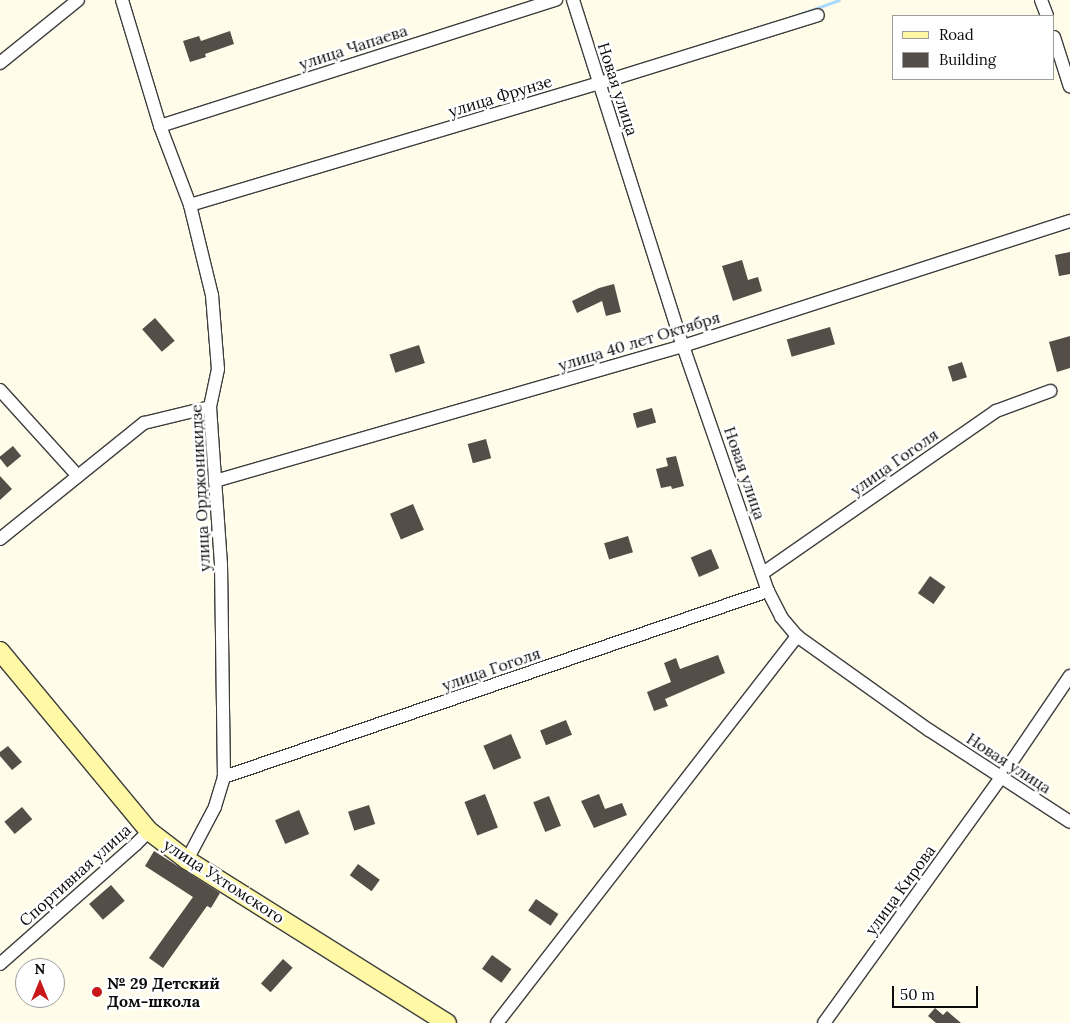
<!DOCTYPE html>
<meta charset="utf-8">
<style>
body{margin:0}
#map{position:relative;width:1070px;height:1023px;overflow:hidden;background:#fffcea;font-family:Lora,serif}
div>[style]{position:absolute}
.stream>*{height:3px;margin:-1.5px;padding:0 1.5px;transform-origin:1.5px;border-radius:1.5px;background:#a9d9fc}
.building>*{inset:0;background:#554d47;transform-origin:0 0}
.roads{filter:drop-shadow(1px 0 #3e3e3e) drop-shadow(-1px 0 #3e3e3e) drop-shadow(0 1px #3e3e3e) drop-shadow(0 -1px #3e3e3e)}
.street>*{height:12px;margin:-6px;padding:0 6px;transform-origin:6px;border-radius:6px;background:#fff}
.secondary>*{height:18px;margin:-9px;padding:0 9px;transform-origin:9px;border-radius:9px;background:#fff9a5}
.dots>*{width:14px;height:14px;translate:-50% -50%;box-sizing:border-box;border:2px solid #fff;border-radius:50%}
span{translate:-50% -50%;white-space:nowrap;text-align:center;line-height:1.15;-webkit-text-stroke:5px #fff;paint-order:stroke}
.street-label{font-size:16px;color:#0b0b0b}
.poi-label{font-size:16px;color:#0b0b0b;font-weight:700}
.left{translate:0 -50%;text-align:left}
.legend{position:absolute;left:892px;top:15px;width:162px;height:65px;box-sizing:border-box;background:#fff;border:1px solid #9d9d9d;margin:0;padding:6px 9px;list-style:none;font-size:15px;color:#0b0b0b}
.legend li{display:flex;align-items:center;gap:10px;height:25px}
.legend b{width:25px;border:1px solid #9d9d9d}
.north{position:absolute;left:15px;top:958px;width:50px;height:50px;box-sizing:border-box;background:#fff;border:1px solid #9d9d9d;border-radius:50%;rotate:0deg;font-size:14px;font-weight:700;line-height:20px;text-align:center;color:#0b0b0b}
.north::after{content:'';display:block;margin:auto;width:18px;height:22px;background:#c81718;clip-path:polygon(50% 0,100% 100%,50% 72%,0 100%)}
.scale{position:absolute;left:892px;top:986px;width:86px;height:22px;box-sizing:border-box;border:2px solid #0b0b0b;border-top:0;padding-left:6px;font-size:15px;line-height:18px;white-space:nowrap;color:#0b0b0b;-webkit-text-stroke:4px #fff;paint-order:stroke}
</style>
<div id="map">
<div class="stream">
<div style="left:786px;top:19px;width:56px;rotate:-19.7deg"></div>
</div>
<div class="building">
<div style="clip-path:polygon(230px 31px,234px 44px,205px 54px,206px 57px,190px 62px,183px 41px,199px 36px,201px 41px)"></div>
<div style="clip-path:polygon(1070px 252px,1070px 274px,1059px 276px,1055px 255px)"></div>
<div style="clip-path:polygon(742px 260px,748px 280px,758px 277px,762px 291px,733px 301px,722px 266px)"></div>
<div style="clip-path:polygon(614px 284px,621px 312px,606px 316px,602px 301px,577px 313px,572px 301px,599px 288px)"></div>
<div style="left:155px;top:318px;width:30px;height:17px;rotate:49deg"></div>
<div style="left:830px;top:327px;width:18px;height:45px;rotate:74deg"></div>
<div style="clip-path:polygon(1070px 336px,1070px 368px,1057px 372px,1049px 342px)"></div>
<div style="left:419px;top:345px;width:19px;height:31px;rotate:72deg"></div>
<div style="left:962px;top:362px;width:16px;height:15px;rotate:72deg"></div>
<div style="left:652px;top:408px;width:15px;height:20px;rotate:74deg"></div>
<div style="left:486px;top:439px;width:20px;height:19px;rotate:75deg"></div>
<div style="left:13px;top:446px;width:13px;height:18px;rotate:51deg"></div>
<div style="clip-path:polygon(676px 456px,684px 486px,672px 489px,671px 486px,661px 488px,656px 469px,668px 466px,666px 458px)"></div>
<div style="clip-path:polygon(0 476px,12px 489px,0 500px)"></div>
<div style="left:413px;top:504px;width:28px;height:25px;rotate:67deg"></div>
<div style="left:628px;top:536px;width:17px;height:25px;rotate:73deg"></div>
<div style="left:711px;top:549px;width:21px;height:22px;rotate:67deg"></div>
<div style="left:930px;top:576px;width:19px;height:21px;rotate:35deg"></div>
<div style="clip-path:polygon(718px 655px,725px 673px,665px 699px,668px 706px,654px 711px,647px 692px,671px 682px,664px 663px,676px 658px,680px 669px)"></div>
<div style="left:566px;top:720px;width:16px;height:28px;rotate:68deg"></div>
<div style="left:511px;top:734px;width:26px;height:30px;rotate:67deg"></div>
<div style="clip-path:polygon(8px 746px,22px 762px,12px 770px,0 756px,0 752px)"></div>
<div style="left:485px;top:794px;width:36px;height:22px;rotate:69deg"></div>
<div style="clip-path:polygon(599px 794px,605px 809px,622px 803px,627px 815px,594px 828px,581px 801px)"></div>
<div style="left:549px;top:796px;width:32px;height:17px;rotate:68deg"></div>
<div style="left:369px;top:805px;width:20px;height:22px;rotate:72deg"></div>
<div style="left:22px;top:807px;width:16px;height:23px;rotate:50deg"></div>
<div style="left:299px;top:810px;width:26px;height:26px;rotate:67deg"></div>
<div style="clip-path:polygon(154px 851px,220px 893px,211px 908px,207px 906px,163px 968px,149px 958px,193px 897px,145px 866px)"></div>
<div style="left:358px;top:864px;width:27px;height:14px;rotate:36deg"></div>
<div style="left:111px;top:885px;width:21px;height:29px;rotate:49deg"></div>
<div style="left:536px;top:899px;width:27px;height:14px;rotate:34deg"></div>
<div style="left:492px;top:955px;width:24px;height:17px;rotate:36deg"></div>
<div style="left:283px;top:959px;width:13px;height:33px;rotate:42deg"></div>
<div style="clip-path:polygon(935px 1008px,943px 1015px,947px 1011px,961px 1023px,936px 1023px,928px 1016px)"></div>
</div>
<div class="roads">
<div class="street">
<div style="left:122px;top:0;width:132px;rotate:73.2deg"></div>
<div style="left:160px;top:126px;width:85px;rotate:69.2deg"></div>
<div style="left:190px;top:205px;width:93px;rotate:76.3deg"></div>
<div style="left:212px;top:295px;width:74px;rotate:85.4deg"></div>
<div style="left:218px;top:369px;width:39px;rotate:102deg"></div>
<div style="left:210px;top:407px;width:157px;rotate:86deg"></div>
<div style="left:221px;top:564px;width:213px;rotate:89.2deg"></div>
<div style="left:224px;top:777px;width:31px;rotate:107deg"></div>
<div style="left:215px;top:807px;width:60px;rotate:117.8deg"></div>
<div style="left:573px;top:0;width:363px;rotate:72.4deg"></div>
<div style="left:683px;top:346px;width:259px;rotate:70.9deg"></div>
<div style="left:768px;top:591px;width:29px;rotate:63deg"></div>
<div style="left:781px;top:617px;width:25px;rotate:50deg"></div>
<div style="left:797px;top:636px;width:162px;rotate:35.5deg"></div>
<div style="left:929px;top:730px;width:168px;rotate:33.1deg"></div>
<div style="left:1041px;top:0;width:17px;rotate:69deg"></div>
<div style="left:1054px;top:37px;width:52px;rotate:72.3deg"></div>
<div style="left:0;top:63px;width:100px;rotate:-38.9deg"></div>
<div style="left:160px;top:126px;width:416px;rotate:-17.7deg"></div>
<div style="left:190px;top:205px;width:428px;rotate:-16.6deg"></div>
<div style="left:600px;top:83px;width:228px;rotate:-17.3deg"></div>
<div style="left:0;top:390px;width:116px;rotate:47.8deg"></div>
<div style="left:215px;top:481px;width:487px;rotate:-16.1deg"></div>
<div style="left:683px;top:346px;width:407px;rotate:-17.9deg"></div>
<div style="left:0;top:539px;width:185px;rotate:-38.9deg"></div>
<div style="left:144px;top:423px;width:68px;rotate:-13.6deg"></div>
<div style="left:763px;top:573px;width:284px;rotate:-34.8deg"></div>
<div style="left:996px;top:411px;width:58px;rotate:-20.3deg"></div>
<div style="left:224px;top:777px;width:575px;rotate:-18.88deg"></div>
<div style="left:0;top:964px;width:181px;rotate:-41.4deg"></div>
<div style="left:136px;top:844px;width:18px;rotate:-45deg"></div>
<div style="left:497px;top:1023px;width:490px;rotate:-52.2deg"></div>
<div style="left:824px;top:1023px;width:304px;rotate:-54.2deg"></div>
<div style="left:1002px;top:776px;width:121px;rotate:-55.8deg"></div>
</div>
<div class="secondary">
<div style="left:0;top:651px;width:234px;rotate:50.4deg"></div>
<div style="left:149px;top:831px;width:48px;rotate:37.3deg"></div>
<div style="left:187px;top:860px;width:307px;rotate:32.1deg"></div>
</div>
</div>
<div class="dots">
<div style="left:97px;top:992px;background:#c81718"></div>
</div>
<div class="street-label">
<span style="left:353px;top:47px;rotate:-18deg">улица Чапаева</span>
<span style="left:618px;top:89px;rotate:72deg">Новая улица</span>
<span style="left:500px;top:96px;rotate:-17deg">улица Фрунзе</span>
<span style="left:639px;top:341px;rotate:-17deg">улица 40 лет Октября</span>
<span style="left:894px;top:462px;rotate:-35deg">улица Гоголя</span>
<span style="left:745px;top:473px;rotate:71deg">Новая улица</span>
<span style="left:200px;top:488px;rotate:-93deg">улица Орджоникидзе</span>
<span style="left:491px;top:669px;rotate:-19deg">улица Гоголя</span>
<span style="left:1009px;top:763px;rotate:33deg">Новая улица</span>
<span style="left:75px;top:875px;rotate:-42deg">Спортивная улица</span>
<span style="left:224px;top:881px;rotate:33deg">улица Ухтомского</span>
<span style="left:900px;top:890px;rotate:-54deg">улица Кирова</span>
</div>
<div class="poi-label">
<span class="left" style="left:107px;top:992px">№ 29 Детский<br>Дом-школа</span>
</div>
<ul class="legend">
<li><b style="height:6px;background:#fff9a5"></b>Road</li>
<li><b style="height:14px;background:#554d47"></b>Building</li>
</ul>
<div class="north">N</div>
<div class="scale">50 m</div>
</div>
